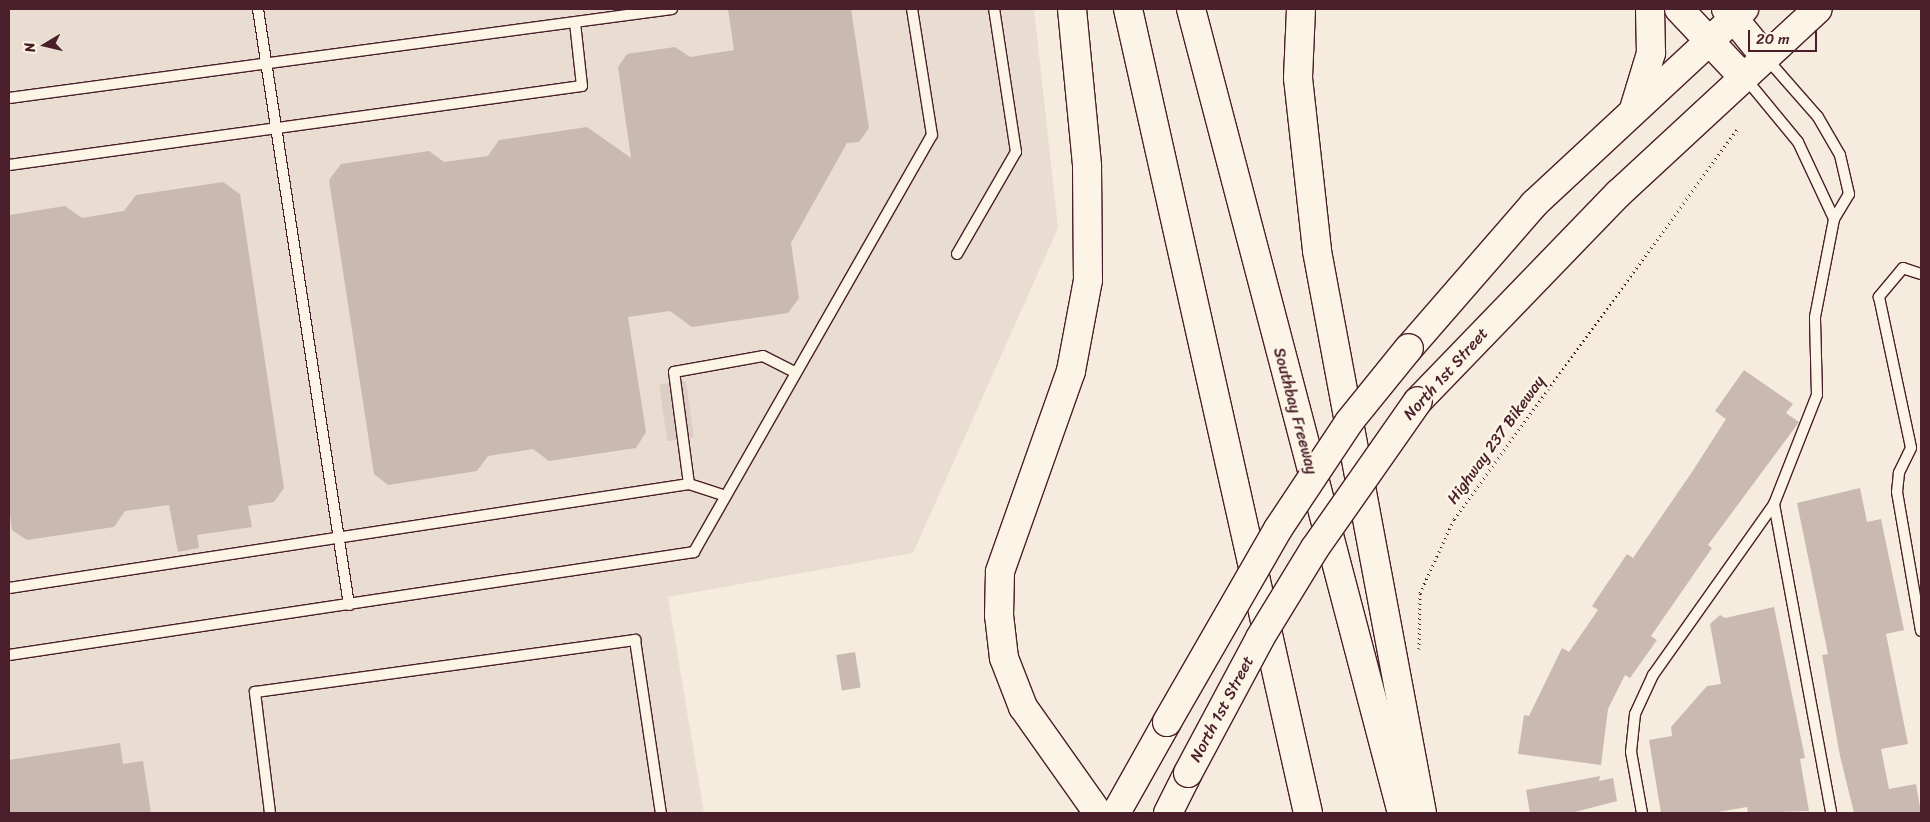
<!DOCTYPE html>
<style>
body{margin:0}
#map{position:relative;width:1930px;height:822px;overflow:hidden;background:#f5ecde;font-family:Sriracha,sans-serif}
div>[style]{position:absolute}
.built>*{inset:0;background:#e8ddd0}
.green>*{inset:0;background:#dbcec4;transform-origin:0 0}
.building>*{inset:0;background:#cab9b1;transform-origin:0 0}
.path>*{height:3px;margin-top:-1.5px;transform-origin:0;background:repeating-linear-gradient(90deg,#4a1f2b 0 1px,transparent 0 5px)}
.roads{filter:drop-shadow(1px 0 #4a1f2b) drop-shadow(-1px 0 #4a1f2b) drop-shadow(0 1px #4a1f2b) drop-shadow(0 -1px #4a1f2b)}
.service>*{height:10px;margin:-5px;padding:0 5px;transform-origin:5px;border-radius:5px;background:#fcf5e5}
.primary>*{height:28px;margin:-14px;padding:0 14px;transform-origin:14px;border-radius:14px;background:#fcf5e5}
.motorway>*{height:28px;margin:-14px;padding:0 14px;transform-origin:14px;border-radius:14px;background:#fcf5e5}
.bridges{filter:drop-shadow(1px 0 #4a1f2b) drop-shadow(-1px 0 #4a1f2b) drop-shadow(0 1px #4a1f2b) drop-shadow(0 -1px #4a1f2b)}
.primary-bridge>*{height:28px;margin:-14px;padding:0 14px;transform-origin:14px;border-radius:14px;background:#fcf5e5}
span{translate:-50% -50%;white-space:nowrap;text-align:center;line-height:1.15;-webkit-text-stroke:5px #fcf5e5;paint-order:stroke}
.street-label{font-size:16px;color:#4a1f2b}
.frame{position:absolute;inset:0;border:10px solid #4a1f2b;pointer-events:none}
.north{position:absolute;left:20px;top:20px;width:50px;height:50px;-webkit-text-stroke:4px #fcf5e5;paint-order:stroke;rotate:261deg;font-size:14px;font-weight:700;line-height:20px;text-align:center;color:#4a1f2b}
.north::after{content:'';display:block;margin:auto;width:18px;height:22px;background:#4a1f2b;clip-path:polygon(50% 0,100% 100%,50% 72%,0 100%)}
.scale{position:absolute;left:1748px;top:30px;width:69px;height:22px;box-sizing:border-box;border:2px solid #4a1f2b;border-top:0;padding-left:6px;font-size:15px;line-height:18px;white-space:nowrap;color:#4a1f2b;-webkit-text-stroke:4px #fcf5e5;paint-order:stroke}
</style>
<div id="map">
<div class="built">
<div style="clip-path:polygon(9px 9px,1034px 9px,1058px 228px,913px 553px,668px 597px,704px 813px,9px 813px)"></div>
</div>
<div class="green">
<div style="left:686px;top:381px;width:57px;height:27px;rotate:82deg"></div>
</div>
<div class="building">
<div style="clip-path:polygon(728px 9px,851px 9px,869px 128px,859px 142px,847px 143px,791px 243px,799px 298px,788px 313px,692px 327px,670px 311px,628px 317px,646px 432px,636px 448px,549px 461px,533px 449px,488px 456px,477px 471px,388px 485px,374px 474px,329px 180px,341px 164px,429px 151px,444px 162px,488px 156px,499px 140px,587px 127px,631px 158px,618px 67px,627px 54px,675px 47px,690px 57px,734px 50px)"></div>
<div style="clip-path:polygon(223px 182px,240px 194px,284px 488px,274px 502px,248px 506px,252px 527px,197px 535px,199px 548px,178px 552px,169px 505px,125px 511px,114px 527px,27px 540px,12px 530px,9px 507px,9px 215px,65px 206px,82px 218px,124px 211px,136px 195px)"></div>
<div style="clip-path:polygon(1744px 370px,1793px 404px,1786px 413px,1799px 422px,1708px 545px,1712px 548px,1651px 636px,1657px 640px,1630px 678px,1625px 675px,1608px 709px,1601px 765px,1518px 754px,1524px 715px,1529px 716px,1562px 648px,1569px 652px,1598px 610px,1592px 606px,1627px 554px,1633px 558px,1692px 472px,1726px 419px,1715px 411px)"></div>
<div style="clip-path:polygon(1860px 488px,1867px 522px,1881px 519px,1904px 630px,1886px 634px,1908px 744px,1881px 749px,1889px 789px,1916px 784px,1921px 813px,1854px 813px,1840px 756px,1822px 655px,1828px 654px,1797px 503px)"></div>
<div style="clip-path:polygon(1774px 607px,1805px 758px,1800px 759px,1809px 811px,1748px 813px,1747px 807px,1712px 813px,1661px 813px,1649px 740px,1672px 736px,1671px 727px,1707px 686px,1721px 684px,1710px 624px,1720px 615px,1725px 618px)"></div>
<div style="left:855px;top:652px;width:36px;height:19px;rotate:81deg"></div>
<div style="clip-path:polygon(120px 743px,123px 764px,143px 761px,151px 813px,9px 813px,9px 760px)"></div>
<div style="clip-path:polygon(1600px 776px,1599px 781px,1613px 778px,1617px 801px,1571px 813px,1530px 813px,1526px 790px)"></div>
</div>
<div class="path">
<div style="left:1419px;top:649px;width:56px;rotate:-89deg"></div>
<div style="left:1420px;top:593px;width:81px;rotate:-65.3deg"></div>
<div style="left:1454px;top:519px;width:483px;rotate:-54deg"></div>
</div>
<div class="roads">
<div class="service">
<div style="left:258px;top:9px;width:603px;rotate:81.32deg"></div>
<div style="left:1746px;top:79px;width:82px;rotate:50.5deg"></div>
<div style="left:1798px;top:142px;width:85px;rotate:64.9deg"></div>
<div style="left:9px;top:98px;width:669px;rotate:-7.65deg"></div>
<div style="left:9px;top:165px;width:578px;rotate:-7.85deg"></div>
<div style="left:582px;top:86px;width:63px;rotate:-96.3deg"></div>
<div style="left:957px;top:254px;width:118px;rotate:-60deg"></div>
<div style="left:1016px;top:152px;width:145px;rotate:-98.7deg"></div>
<div style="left:1921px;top:274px;width:19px;rotate:-162deg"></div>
<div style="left:1903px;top:268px;width:38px;rotate:130deg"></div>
<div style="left:1879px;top:297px;width:154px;rotate:78deg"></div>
<div style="left:1911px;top:448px;width:28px;rotate:116deg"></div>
<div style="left:1899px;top:473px;width:19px;rotate:96deg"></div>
<div style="left:1897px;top:492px;width:141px;rotate:80.2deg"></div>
<div style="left:689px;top:484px;width:113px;rotate:-97.6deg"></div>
<div style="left:674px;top:372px;width:90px;rotate:-10.2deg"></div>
<div style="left:763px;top:356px;width:37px;rotate:27deg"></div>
<div style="left:1774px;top:504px;width:314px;rotate:79.5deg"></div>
<div style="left:9px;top:588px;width:688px;rotate:-8.7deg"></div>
<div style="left:689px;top:484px;width:38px;rotate:18deg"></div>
<div style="left:9px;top:655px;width:693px;rotate:-8.55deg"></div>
<div style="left:694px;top:552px;width:480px;rotate:-60.3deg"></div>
<div style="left:932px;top:135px;width:128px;rotate:-99deg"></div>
<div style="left:270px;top:813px;width:122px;rotate:-97.1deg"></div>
<div style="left:255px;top:692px;width:384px;rotate:-7.8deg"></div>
<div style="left:635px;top:640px;width:175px;rotate:81.5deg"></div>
<div style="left:1642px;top:813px;width:62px;rotate:-100.2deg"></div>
<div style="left:1631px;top:752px;width:38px;rotate:-84deg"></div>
<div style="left:1635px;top:714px;width:43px;rotate:-65.2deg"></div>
<div style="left:1653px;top:675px;width:209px;rotate:-54.7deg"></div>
<div style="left:1774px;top:504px;width:117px;rotate:-68.5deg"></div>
<div style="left:1817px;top:395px;width:78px;rotate:-91.5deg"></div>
<div style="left:1815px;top:317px;width:100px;rotate:-79deg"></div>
<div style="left:1834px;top:219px;width:29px;rotate:-59deg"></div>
<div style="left:1849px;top:194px;width:40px;rotate:-103deg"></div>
<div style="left:1840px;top:155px;width:44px;rotate:-120.1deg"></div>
<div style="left:1818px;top:117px;width:77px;rotate:-131.3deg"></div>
</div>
<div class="primary">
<div style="left:1409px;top:348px;width:191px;rotate:-49deg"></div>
<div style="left:1534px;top:204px;width:287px;rotate:-42.9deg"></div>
<div style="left:1418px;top:401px;width:288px;rotate:-46deg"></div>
<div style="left:1618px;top:194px;width:272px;rotate:-42.8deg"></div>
<div style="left:1116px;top:813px;width:104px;rotate:-60.7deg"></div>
<div style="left:1168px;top:813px;width:45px;rotate:-63.4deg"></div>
</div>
<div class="motorway">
<div style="left:1072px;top:9px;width:158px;rotate:84.5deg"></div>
<div style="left:1087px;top:166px;width:114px;rotate:89.5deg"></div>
<div style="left:1088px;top:280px;width:93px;rotate:100.6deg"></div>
<div style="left:1071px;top:371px;width:213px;rotate:109.5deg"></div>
<div style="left:1000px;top:572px;width:43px;rotate:91.3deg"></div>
<div style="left:999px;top:615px;width:43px;rotate:83.4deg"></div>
<div style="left:1004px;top:658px;width:53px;rotate:68.8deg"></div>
<div style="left:1023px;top:707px;width:130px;rotate:54.7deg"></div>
<div style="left:1128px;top:9px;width:824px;rotate:77.38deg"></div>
<div style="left:1191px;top:9px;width:831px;rotate:75.3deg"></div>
<div style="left:1301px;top:9px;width:69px;rotate:92.5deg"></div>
<div style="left:1298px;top:78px;width:174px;rotate:83.7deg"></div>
<div style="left:1317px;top:251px;width:572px;rotate:79.42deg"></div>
<div style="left:1679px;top:9px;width:95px;rotate:46.7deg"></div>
<div style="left:1726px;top:9px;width:63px;rotate:50.8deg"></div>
<div style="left:1634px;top:109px;width:59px;rotate:-73.1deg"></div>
<div style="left:1651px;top:53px;width:44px;rotate:-91.3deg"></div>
</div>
</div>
<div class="bridges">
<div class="primary-bridge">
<div style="left:1167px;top:722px;width:223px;rotate:-60.1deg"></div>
<div style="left:1278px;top:529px;width:128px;rotate:-56.4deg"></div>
<div style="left:1349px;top:422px;width:95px;rotate:-51deg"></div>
<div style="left:1188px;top:773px;width:153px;rotate:-61.9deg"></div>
<div style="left:1260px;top:638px;width:105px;rotate:-58.6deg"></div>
<div style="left:1315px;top:548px;width:179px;rotate:-55deg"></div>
</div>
</div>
<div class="street-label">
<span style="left:1446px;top:374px;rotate:-48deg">North 1st Street</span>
<span style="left:1295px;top:411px;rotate:75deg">Southbay Freeway</span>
<span style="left:1496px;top:440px;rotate:-54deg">Highway 237 Bikeway</span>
<span style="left:1222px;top:709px;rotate:-62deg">North 1st Street</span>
</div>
<div class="frame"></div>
<div class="north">N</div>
<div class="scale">20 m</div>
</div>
